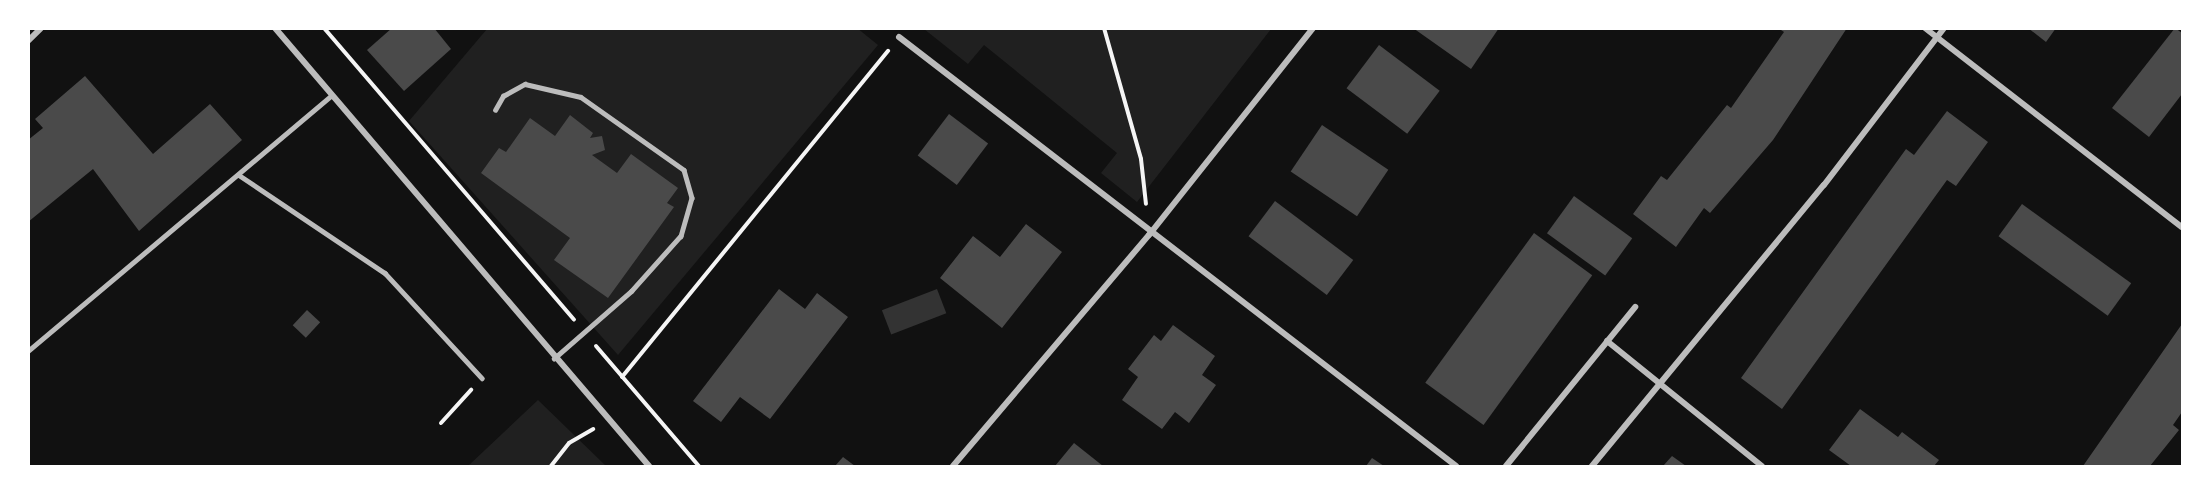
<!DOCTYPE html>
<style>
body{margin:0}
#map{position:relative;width:2211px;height:495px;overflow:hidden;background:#111;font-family:Roboto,sans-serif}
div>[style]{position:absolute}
.green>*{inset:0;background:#202020}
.water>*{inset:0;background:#333;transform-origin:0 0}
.building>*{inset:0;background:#4a4a4a;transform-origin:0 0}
.path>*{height:4px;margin:-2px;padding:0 2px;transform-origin:2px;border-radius:2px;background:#f5f5f5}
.service>*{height:4.5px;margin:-2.25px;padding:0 2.25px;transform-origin:2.25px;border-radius:2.25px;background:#bcbcbc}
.minor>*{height:6px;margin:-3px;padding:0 3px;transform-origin:3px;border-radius:3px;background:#bcbcbc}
span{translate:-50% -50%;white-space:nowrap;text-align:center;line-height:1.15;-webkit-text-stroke:6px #fff;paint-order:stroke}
.frame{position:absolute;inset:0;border:30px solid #fff;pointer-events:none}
</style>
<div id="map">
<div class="green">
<div style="clip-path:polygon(857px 28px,878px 45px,618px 355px,409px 121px,487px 29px)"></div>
<div style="clip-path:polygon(924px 29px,1271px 29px,1137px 202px,1101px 173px,1117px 153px,984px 45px,968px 64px)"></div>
<div style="clip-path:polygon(538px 400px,606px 466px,468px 466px)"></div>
</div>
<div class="water">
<div style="left:937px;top:289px;width:26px;height:59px;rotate:69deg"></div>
</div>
<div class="building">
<div style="clip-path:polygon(392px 28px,434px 28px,451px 49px,404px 91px,367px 50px)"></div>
<div style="clip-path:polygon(1413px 28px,1499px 28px,1471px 69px)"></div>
<div style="clip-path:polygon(1778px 28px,1847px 28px,1773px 140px,1710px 213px,1704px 208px,1676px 247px,1633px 214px,1661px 176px,1667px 180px,1727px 105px,1731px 108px,1784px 32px)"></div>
<div style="clip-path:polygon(2028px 28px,2056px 28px,2046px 42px)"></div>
<div style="clip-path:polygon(2175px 28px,2182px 33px,2182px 94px,2149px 137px,2112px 108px)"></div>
<div style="left:1379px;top:45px;width:76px;height:54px;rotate:37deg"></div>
<div style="clip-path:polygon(85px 76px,153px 154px,210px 104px,242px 140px,139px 231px,93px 169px,28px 222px,28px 140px,43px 128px,35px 119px)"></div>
<div style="clip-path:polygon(1947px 111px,1988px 142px,1956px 186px,1947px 180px,1782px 409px,1741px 378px,1906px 149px,1914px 155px)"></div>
<div style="left:949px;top:114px;width:49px;height:52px;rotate:37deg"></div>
<div style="clip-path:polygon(570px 115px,593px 133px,590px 138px,602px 136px,605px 150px,592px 155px,617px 173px,631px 154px,678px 188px,667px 203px,674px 207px,608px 298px,554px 260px,570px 238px,481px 173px,499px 148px,506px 152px,530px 118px,555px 136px)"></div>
<div style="left:1322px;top:125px;width:80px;height:56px;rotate:34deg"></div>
<div style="left:1574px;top:196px;width:72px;height:46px;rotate:36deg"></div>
<div style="left:1275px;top:201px;width:98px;height:44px;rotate:37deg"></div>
<div style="left:2022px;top:204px;width:135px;height:40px;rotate:36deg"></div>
<div style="clip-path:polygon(1026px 224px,1062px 252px,1002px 328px,940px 278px,973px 236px,1000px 257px)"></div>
<div style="left:1534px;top:233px;width:72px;height:185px;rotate:36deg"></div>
<div style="clip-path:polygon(779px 289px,805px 309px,817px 293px,848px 317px,770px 419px,740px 397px,721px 422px,693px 401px)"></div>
<div style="left:307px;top:310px;width:18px;height:21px;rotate:43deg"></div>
<div style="clip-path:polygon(2182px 324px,2182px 412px,2173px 425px,2179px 430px,2150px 466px,2083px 466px)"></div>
<div style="clip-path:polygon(1173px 325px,1215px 356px,1202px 375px,1216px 385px,1189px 423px,1175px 412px,1162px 429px,1122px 400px,1138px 377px,1128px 369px,1154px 335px,1161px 341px)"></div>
<div style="clip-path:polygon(1860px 409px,1898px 437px,1902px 432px,1939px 460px,1934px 466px,1851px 466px,1829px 450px)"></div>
<div style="clip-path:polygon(1074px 443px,1103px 466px,1055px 466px)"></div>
<div style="clip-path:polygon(1672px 456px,1686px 466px,1663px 466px)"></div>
<div style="clip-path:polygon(843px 457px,855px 466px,835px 466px)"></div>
<div style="clip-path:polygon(1372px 458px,1384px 466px,1366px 466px)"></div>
</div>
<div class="path">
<div style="left:324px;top:28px;width:384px;rotate:49.4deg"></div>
<div style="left:1104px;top:28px;width:136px;rotate:74.2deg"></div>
<div style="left:1141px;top:159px;width:45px;rotate:83.7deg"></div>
<div style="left:596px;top:346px;width:158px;rotate:49.4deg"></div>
<div style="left:622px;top:377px;width:421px;rotate:-50.8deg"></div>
<div style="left:441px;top:423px;width:45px;rotate:-47.7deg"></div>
<div style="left:551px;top:466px;width:29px;rotate:-52deg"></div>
<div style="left:569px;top:443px;width:28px;rotate:-30deg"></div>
</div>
<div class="service">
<div style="left:495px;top:110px;width:16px;rotate:-60deg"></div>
<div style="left:503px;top:96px;width:25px;rotate:-29deg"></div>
<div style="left:525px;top:84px;width:57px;rotate:13.1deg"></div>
<div style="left:581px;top:97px;width:126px;rotate:35.3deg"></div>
<div style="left:684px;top:170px;width:29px;rotate:74deg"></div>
<div style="left:692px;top:198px;width:40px;rotate:106deg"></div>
<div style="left:681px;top:236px;width:74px;rotate:131.7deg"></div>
<div style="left:632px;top:291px;width:103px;rotate:138.9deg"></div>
<div style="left:239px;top:175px;width:176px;rotate:33.9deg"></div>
<div style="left:385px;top:273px;width:143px;rotate:47.3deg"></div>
<div style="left:28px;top:351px;width:395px;rotate:-40.1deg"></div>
</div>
<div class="minor">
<div style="left:275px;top:28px;width:576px;rotate:49.51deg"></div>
<div style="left:1925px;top:28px;width:325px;rotate:37.8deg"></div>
<div style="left:899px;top:37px;width:703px;rotate:37.6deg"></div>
<div style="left:28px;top:41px;width:18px;rotate:-45deg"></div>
<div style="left:1607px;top:341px;width:199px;rotate:38.9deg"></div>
<div style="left:953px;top:466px;width:303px;rotate:-49.7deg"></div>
<div style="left:1149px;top:235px;width:264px;rotate:-51.6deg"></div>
<div style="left:1506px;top:466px;width:205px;rotate:-50.9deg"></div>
<div style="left:1592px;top:466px;width:364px;rotate:-50.5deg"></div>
<div style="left:1824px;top:185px;width:198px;rotate:-52.6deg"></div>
</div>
<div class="frame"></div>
</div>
